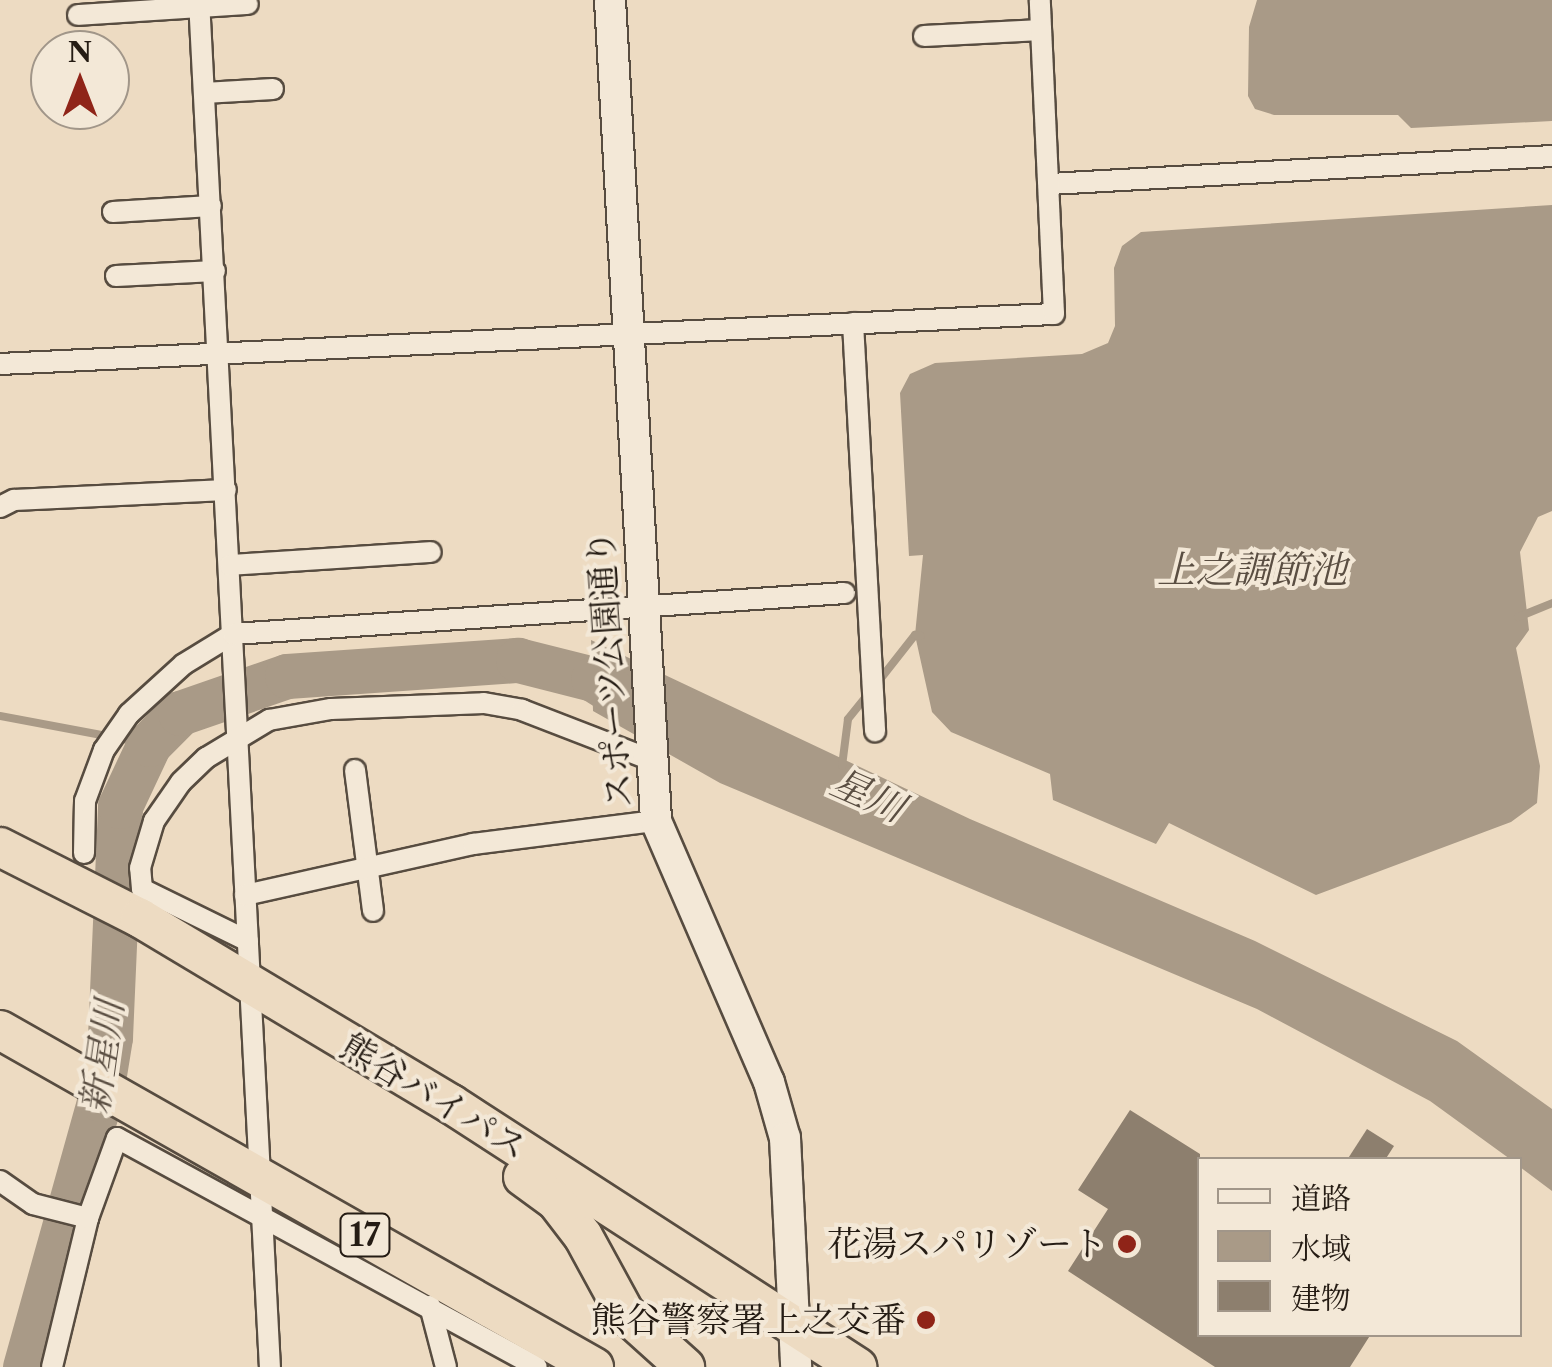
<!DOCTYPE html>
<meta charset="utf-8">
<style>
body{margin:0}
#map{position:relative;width:1552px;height:1367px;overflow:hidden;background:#eddbc2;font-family:"Libre Caslon Text","Noto Serif JP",serif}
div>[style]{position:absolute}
.water>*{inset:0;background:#a99a87}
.stream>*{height:8px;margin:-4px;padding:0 4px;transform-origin:4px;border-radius:4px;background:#a99a87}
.river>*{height:45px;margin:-22.5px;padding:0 22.5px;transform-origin:22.5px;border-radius:22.5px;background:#a99a87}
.building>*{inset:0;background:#8d7f6e}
.roads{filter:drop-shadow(2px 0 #574c40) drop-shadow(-2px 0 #574c40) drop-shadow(0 2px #574c40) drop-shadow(0 -2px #574c40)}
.street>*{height:20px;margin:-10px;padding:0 10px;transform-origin:10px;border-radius:10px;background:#f3e8d7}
.secondary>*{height:30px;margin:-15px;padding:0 15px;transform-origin:15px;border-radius:15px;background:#f3e8d7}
.highway>*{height:38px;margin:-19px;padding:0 19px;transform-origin:19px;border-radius:19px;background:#eddbc2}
.dots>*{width:28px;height:28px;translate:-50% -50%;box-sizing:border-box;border:5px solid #f3e8d7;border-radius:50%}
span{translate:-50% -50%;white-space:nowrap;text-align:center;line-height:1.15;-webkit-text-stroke:8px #f3e8d7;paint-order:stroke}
.shield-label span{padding:2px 8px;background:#f3e8d7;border:2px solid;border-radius:8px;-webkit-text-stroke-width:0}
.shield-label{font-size:32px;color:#251c14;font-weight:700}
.street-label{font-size:35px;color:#251c14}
.poi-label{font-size:35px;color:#251c14}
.right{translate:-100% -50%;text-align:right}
.water-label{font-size:38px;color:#5a4e42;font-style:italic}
.legend{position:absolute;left:1197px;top:1157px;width:325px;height:180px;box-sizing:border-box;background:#f3e8d7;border:2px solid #a19689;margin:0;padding:12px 18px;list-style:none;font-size:30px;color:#251c14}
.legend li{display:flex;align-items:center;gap:20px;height:50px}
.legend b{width:50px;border:2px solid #a19689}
.north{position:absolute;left:30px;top:30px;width:100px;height:100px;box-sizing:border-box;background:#f3e8d7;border:2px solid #a19689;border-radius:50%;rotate:0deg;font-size:28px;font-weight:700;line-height:40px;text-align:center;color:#251c14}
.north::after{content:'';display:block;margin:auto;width:35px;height:45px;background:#8f2418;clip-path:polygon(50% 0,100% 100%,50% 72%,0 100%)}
</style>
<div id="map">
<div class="water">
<div style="clip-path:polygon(1257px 0,1552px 0,1552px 121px,1411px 128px,1398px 115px,1274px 115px,1255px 109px,1248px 96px,1249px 27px)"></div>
<div style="clip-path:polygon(1552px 205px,1552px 511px,1538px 517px,1520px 552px,1529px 630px,1516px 648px,1540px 766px,1537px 803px,1511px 822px,1316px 895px,1169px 823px,1156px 844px,1053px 800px,1050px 774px,951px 732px,932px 712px,915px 635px,923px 555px,909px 556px,900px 393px,910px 374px,935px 363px,1082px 354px,1108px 343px,1115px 326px,1114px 268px,1122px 246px,1141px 232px)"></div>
<div style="clip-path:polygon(591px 640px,970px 819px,1255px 941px,1457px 1041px,1552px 1109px,1552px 1191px,1520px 1167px,1520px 1160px,1510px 1159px,1430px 1101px,1257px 1009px,720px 783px,593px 711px)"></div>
</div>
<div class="stream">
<div style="left:1518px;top:617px;width:37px;rotate:-22deg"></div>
<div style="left:878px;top:682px;width:60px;rotate:-51.8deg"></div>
<div style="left:915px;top:635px;width:6px;rotate:9deg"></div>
<div style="left:0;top:716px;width:152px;rotate:10.6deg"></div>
<div style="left:842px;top:766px;width:47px;rotate:-82.7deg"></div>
<div style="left:848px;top:719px;width:33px;rotate:-51deg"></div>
</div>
<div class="river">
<div style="left:25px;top:1367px;width:278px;rotate:-74.4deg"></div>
<div style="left:100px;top:1099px;width:63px;rotate:-80.8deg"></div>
<div style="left:110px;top:1037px;width:231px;rotate:-87.5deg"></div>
<div style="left:120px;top:806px;width:68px;rotate:-64.9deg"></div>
<div style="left:149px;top:744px;width:44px;rotate:-45deg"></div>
<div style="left:180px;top:713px;width:113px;rotate:-19.1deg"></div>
<div style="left:287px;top:676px;width:232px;rotate:-4deg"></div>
<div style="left:518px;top:660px;width:77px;rotate:14.2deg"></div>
<div style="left:593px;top:679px;width:58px;rotate:32.3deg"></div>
</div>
<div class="building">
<div style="clip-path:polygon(1130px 1110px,1200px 1154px,1200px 1334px,1371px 1334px,1350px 1367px,1215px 1367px,1068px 1271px,1108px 1209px,1078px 1190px)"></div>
<div style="clip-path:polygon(1367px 1129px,1394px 1146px,1385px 1160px,1347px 1160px)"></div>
</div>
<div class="roads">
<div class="street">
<div style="left:199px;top:0;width:1369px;rotate:87.03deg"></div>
<div style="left:78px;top:15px;width:170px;rotate:-3.7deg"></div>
<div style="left:924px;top:36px;width:117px;rotate:-2.9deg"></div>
<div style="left:204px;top:93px;width:69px;rotate:-3.3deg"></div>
<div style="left:1050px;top:184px;width:503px;rotate:-3.19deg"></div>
<div style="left:113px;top:212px;width:98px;rotate:-3.5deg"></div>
<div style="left:116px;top:276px;width:99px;rotate:-2.9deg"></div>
<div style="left:853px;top:323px;width:409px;rotate:86.9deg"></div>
<div style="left:0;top:364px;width:1055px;rotate:-2.72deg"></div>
<div style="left:1054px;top:314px;width:314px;rotate:-92.6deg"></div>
<div style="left:0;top:507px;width:16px;rotate:-27deg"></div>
<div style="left:14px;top:500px;width:212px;rotate:-2.7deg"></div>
<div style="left:230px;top:565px;width:201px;rotate:-3.7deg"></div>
<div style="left:355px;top:770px;width:142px;rotate:82.7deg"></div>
<div style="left:84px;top:853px;width:52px;rotate:-88.9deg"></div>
<div style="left:85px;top:801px;width:54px;rotate:-69.6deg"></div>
<div style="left:104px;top:750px;width:44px;rotate:-55.2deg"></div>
<div style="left:129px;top:714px;width:74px;rotate:-42.3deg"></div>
<div style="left:184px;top:664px;width:57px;rotate:-31.5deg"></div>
<div style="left:233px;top:634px;width:613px;rotate:-3.83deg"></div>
<div style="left:245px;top:895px;width:234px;rotate:-12.6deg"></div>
<div style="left:473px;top:844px;width:184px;rotate:-7.2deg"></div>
<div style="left:248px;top:941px;width:118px;rotate:-153.9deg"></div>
<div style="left:142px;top:889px;width:21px;rotate:-95deg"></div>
<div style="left:140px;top:868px;width:49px;rotate:-73.4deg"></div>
<div style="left:154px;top:821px;width:47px;rotate:-55.3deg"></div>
<div style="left:181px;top:782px;width:35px;rotate:-44deg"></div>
<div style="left:206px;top:758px;width:74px;rotate:-31.1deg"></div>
<div style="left:269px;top:720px;width:63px;rotate:-10.1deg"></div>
<div style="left:331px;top:709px;width:153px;rotate:-2.2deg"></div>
<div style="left:484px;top:703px;width:39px;rotate:10deg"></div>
<div style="left:522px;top:710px;width:136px;rotate:21.1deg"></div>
<div style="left:0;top:1181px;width:40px;rotate:34.9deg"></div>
<div style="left:33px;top:1204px;width:57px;rotate:14.3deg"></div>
<div style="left:430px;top:1306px;width:63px;rotate:75.3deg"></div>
<div style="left:52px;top:1367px;width:153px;rotate:-76.4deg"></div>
<div style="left:88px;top:1218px;width:85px;rotate:-70.1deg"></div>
<div style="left:117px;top:1138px;width:478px;rotate:28.6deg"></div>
</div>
<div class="secondary">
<div style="left:610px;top:0;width:822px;rotate:86.79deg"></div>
<div style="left:656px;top:821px;width:284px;rotate:66.6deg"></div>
<div style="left:769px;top:1082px;width:58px;rotate:74.1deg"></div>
<div style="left:785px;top:1138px;width:229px;rotate:87.2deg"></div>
</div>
<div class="highway">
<div style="left:0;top:847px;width:157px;rotate:26.9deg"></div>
<div style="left:140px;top:918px;width:362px;rotate:30.9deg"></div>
<div style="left:451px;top:1104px;width:484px;rotate:32.9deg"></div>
<div style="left:0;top:1030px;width:683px;rotate:29.57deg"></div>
<div style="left:523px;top:1177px;width:41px;rotate:36deg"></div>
<div style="left:556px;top:1201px;width:44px;rotate:52.4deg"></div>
<div style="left:583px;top:1236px;width:88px;rotate:61.4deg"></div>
<div style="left:625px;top:1313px;width:81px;rotate:42deg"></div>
</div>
</div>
<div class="dots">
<div style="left:1127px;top:1244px;background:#8f2418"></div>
<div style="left:926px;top:1320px;background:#8f2418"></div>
</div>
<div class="shield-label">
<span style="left:365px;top:1235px">17</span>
</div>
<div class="street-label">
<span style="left:610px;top:669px;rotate:-94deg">スポーツ公園通り</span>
<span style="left:434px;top:1097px;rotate:31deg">熊谷バイパス</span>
</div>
<div class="poi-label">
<span class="right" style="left:1107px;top:1244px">花湯スパリゾート</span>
<span class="right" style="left:906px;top:1320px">熊谷警察署上之交番</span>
</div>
<div class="water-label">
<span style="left:1252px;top:570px">上之調節池</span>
<span style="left:868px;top:795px;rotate:24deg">星川</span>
<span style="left:102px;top:1057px;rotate:-82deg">新星川</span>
</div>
<ul class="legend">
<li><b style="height:12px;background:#f3e8d7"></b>道路</li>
<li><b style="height:28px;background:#a99a87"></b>水域</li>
<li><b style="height:28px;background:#8d7f6e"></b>建物</li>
</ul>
<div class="north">N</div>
</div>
